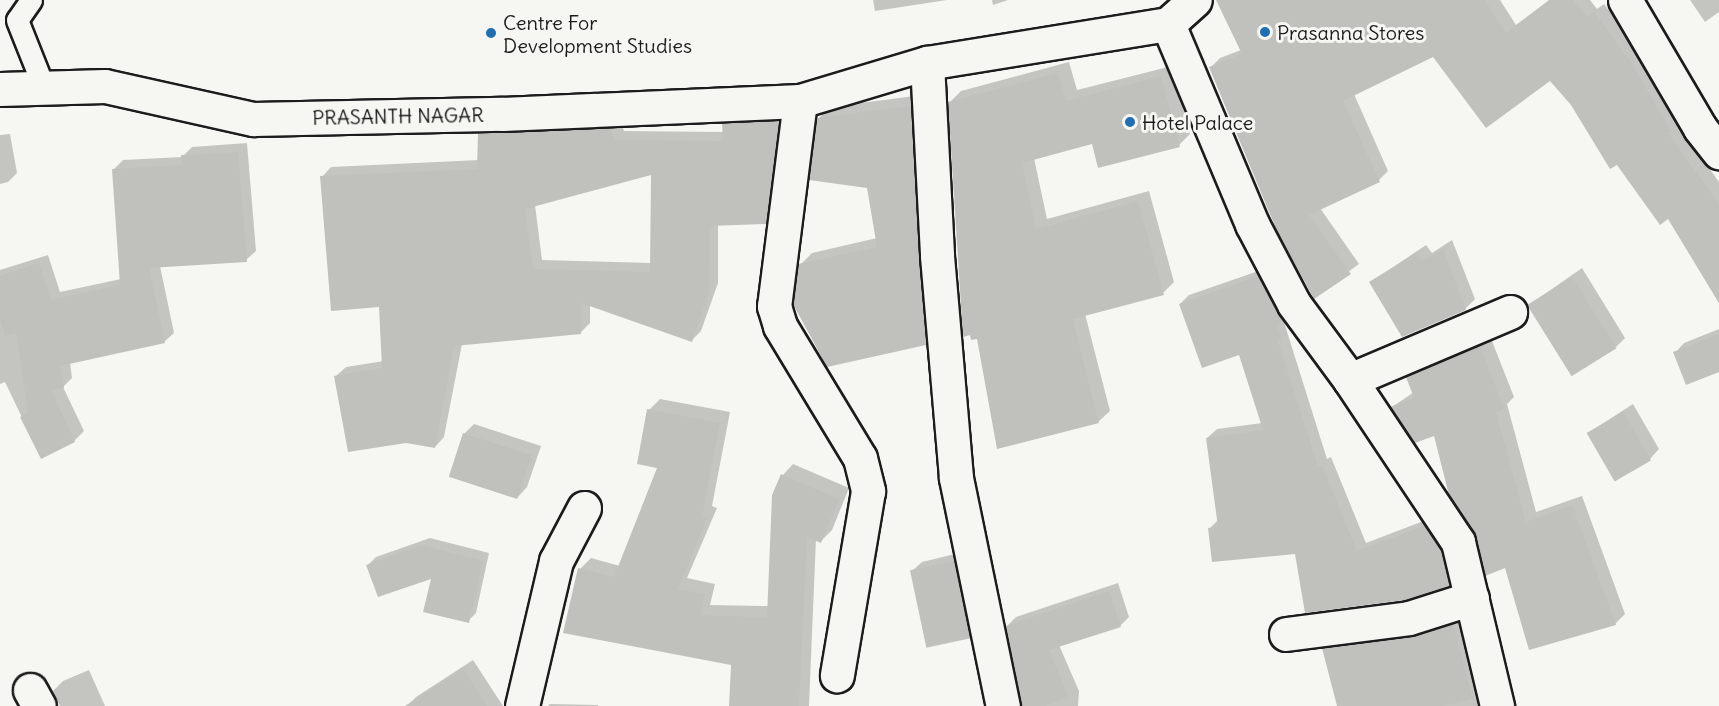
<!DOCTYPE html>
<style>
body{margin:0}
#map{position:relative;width:1719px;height:706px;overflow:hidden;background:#f6f6f2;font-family:Delius,sans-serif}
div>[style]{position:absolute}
.shadow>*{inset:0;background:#0003}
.building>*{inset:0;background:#c0c0bd;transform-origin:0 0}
.roads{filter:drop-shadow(2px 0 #1c1c1c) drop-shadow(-2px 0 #1c1c1c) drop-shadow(0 2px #1c1c1c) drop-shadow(0 -2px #1c1c1c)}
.lane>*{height:21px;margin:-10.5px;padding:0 10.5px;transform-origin:10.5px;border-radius:10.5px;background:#f6f6f2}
.street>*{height:33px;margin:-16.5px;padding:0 16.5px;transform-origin:16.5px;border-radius:16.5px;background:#f6f6f2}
.secondary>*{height:33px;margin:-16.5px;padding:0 16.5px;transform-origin:16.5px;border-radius:16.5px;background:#f6f6f2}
.dots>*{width:16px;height:16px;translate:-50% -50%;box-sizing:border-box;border:3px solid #f6f6f2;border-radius:50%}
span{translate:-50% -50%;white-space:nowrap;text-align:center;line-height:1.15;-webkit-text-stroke:6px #f6f6f2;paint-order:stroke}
.poi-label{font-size:20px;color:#1c1c1c}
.left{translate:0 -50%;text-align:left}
.street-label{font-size:20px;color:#1c1c1c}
</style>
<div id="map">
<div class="shadow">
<div style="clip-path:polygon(873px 0,947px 0,875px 11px)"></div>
<div style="clip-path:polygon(992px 0,1008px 0,993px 5px)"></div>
<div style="clip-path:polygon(1218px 0,1500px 0,1516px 25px,1549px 0,1590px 0,1597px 9px,1604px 4px,1640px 52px,1679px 121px,1677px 123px,1719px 182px,1719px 303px,1668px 217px,1550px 79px,1434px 56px,1354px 94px,1388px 171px,1379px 180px,1320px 208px,1359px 264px,1314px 297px,1211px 67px,1220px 58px,1241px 50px)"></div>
<div style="clip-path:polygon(1690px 0,1719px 0,1719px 12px,1705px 22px)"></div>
<div style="clip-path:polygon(1069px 62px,1077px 90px,1172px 66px,1190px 134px,1179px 145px,1093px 142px,1034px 158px,1047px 219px,1149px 191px,1174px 282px,1163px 293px,1085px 314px,1110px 411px,1098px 422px,949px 103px,961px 91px)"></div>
<div style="clip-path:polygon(922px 95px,937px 332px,925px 343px,800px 265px,812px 253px,877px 238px,868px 187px,818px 119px,830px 107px)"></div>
<div style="clip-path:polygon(evenodd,787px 112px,775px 213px,765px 222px,718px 224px,718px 283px,701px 331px,692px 340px,590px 304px,590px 323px,580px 333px,462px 344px,444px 437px,435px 447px,336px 376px,346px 367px,384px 361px,381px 306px,322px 177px,331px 167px,479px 160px,480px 134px,489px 124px,620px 119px,624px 131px,724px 132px,724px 124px,733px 114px,787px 112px,653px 173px,652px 263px,542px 260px,535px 205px,653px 173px)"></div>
<div style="clip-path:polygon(10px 134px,17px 173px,8px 182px,0 184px,0 135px)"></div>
<div style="clip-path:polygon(247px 143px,256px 251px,246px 260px,160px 266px,174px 333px,164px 342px,70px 362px,72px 378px,63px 387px,84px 431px,74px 441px,41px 457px,5px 382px,0 384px,0 270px,48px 255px,60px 292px,121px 279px,114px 169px,123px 160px,182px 157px,192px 147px)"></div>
<div style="clip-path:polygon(1452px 240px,1475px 299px,1465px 309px,1371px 282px,1426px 245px,1432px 253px)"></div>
<div style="clip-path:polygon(1267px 268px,1327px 459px,1331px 457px,1366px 543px,1434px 517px,1457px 575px,1448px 584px,1297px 552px,1209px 529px,1218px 520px,1207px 438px,1217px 429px,1262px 423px,1240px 353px,1180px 304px,1189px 295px)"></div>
<div style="clip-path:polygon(1582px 268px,1625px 338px,1616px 347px,1529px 305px)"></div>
<div style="clip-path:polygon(1719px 329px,1719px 370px,1675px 353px,1684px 343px)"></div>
<div style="clip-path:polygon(1490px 336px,1514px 397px,1507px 404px,1536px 512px,1582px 496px,1625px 614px,1615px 624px,1475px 531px,1435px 434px,1392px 407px,1414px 392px,1408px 377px,1418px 366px)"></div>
<div style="clip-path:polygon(660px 399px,730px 412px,712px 506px,717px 508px,687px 578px,715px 584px,710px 605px,769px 606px,783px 475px,793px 464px,849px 488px,832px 530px,821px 541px,816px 539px,809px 706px,731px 706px,732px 664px,580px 569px,591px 558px,620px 566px,659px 467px,649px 410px)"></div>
<div style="clip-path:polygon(1633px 404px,1659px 449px,1650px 459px,1588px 433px)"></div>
<div style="clip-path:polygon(474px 424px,541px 446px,527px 487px,518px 497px,464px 434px)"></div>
<div style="clip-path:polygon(430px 538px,489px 553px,476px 613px,468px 621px,433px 576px,368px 565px,376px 557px)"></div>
<div style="clip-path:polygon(963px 552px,979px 627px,969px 636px,912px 571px,922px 562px)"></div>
<div style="clip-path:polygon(1118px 583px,1129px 617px,1120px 626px,1059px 645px,1079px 691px,1078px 706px,1023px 706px,1007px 626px,1016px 617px)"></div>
<div style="clip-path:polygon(1463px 615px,1486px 706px,1339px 706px,1323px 649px,1333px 639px)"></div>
<div style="clip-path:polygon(473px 660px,503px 706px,407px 706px,416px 697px)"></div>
<div style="clip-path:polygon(89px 670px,105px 706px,60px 706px,53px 691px,63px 681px)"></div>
<div style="clip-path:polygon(550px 704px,598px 705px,598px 706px,548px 706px)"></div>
</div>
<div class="building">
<div style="clip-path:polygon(1216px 0,1485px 0,1506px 33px,1550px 0,1573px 0,1587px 17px,1594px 12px,1631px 62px,1671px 131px,1668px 133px,1719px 204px,1719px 303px,1668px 219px,1660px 225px,1617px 165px,1610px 169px,1571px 105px,1550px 81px,1486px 128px,1433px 57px,1343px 101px,1380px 182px,1309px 215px,1351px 274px,1314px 299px,1277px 231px,1209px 67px,1242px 54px)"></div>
<div style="clip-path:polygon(1058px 73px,1066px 101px,1161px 76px,1180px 147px,1098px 168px,1092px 144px,1022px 163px,1036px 229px,1138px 201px,1164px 295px,1073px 319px,1099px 423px,997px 449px,977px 339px,971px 340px,970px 335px,963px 337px,948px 102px)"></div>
<div style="clip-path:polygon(910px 106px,926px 345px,827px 367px,793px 304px,798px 264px,877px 247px,867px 188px,809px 180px,817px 118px)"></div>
<div style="clip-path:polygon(evenodd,779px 121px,766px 224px,710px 226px,709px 293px,692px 342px,581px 303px,581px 334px,454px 346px,435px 448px,406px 443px,348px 452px,334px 376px,382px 368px,379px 307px,331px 311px,320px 176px,477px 169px,478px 133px,611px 128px,614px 140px,723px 141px,722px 123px,779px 121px,651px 175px,650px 272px,533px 269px,525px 209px,651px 175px)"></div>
<div style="clip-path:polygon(238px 152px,247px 262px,149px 268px,165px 343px,60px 366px,64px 388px,51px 390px,75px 442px,41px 459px,20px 417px,28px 413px,16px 333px,5px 336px,0 318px,0 276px,39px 263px,51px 300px,120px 285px,112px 169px,182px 165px,181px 155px)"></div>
<div style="clip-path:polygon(1443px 249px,1466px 310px,1402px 337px,1369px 282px,1416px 253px,1422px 261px)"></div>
<div style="clip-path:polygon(1258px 276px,1283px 321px,1276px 326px,1282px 340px,1278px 341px,1318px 466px,1322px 465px,1357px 551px,1424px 526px,1441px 550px,1449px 586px,1405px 600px,1305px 613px,1295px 554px,1212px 562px,1208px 528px,1218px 527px,1206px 438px,1263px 430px,1239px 355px,1202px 368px,1179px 304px)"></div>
<div style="left:1572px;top:277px;width:84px;height:53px;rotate:58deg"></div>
<div style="clip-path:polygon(1719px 334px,1719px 372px,1686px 385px,1673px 352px)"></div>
<div style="clip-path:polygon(1480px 345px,1504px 409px,1496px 412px,1526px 522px,1572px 505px,1616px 625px,1529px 650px,1505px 568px,1485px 576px,1474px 532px,1449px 495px,1434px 436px,1415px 443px,1390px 407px,1414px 398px,1406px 377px)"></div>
<div style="clip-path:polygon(647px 409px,720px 423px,702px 517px,707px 519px,678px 589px,705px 594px,700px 615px,767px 617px,772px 495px,781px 474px,839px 499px,821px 543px,807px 537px,799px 706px,729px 706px,731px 665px,563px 633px,578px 568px,614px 577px,657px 468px,637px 464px)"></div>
<div style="left:1623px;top:412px;width:56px;height:42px;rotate:60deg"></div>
<div style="left:463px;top:433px;width:72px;height:46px;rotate:18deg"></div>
<div style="clip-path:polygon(421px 545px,483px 561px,469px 623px,423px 612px,431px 579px,378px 597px,366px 565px)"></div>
<div style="left:954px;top:561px;width:79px;height:45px;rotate:78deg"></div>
<div style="clip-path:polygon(1109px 591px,1121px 627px,1049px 650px,1068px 696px,1045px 706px,1021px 706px,1006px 626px)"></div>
<div style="clip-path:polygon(1453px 624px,1473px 699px,1442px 706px,1337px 706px,1322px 648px,1411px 637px)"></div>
<div style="clip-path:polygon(463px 669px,487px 706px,405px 706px)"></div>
</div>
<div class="roads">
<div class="lane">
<div style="left:31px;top:0;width:24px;rotate:125deg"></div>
<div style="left:17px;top:20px;width:73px;rotate:68.3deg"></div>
</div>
<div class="street">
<div style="left:1625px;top:0;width:148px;rotate:59.6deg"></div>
<div style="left:1700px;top:128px;width:31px;rotate:52deg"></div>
<div style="left:1168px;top:24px;width:217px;rotate:67.2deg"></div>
<div style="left:1252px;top:224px;width:90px;rotate:62.3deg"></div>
<div style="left:1294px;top:304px;width:94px;rotate:53.6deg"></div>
<div style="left:1350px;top:380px;width:195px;rotate:56.3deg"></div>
<div style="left:1458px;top:542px;width:169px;rotate:76.6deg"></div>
<div style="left:927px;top:63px;width:193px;rotate:87deg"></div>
<div style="left:937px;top:256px;width:223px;rotate:85.1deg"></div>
<div style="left:956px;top:478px;width:233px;rotate:78.4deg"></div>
<div style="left:800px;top:101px;width:207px;rotate:97.2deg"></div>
<div style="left:774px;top:306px;width:21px;rotate:73deg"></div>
<div style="left:780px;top:326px;width:154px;rotate:58.8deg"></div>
<div style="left:860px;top:458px;width:34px;rotate:76deg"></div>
<div style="left:868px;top:491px;width:187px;rotate:99.6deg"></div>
<div style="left:1350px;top:380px;width:174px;rotate:-23deg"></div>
<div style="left:1286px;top:634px;width:124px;rotate:-7.4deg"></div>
<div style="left:1409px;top:618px;width:66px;rotate:-17.6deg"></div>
<div style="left:30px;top:690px;width:18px;rotate:61deg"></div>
<div style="left:522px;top:706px;width:149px;rotate:-76.8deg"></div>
<div style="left:556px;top:561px;width:60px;rotate:-62.2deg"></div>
</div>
<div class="secondary">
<div style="left:0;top:89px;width:105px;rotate:-1.6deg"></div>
<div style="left:105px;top:86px;width:152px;rotate:12.6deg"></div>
<div style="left:253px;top:119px;width:249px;rotate:-1.2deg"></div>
<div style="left:502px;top:114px;width:298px;rotate:-2.5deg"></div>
<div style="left:800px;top:101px;width:133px;rotate:-16.7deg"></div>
<div style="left:927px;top:63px;width:244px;rotate:-9.2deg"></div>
<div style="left:1168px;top:24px;width:36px;rotate:-42deg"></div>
</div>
</div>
<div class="dots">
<div style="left:1265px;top:32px;background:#1f6fb2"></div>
<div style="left:491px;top:33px;background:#1f6fb2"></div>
<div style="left:1130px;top:122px;background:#1f6fb2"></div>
</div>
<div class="poi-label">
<span class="left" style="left:503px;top:34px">Centre For<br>Development Studies</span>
<span class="left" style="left:1277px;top:32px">Prasanna Stores</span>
<span class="left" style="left:1142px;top:122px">Hotel Palace</span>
</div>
<div class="street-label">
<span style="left:398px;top:116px;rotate:-1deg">PRASANTH NAGAR</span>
</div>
</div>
